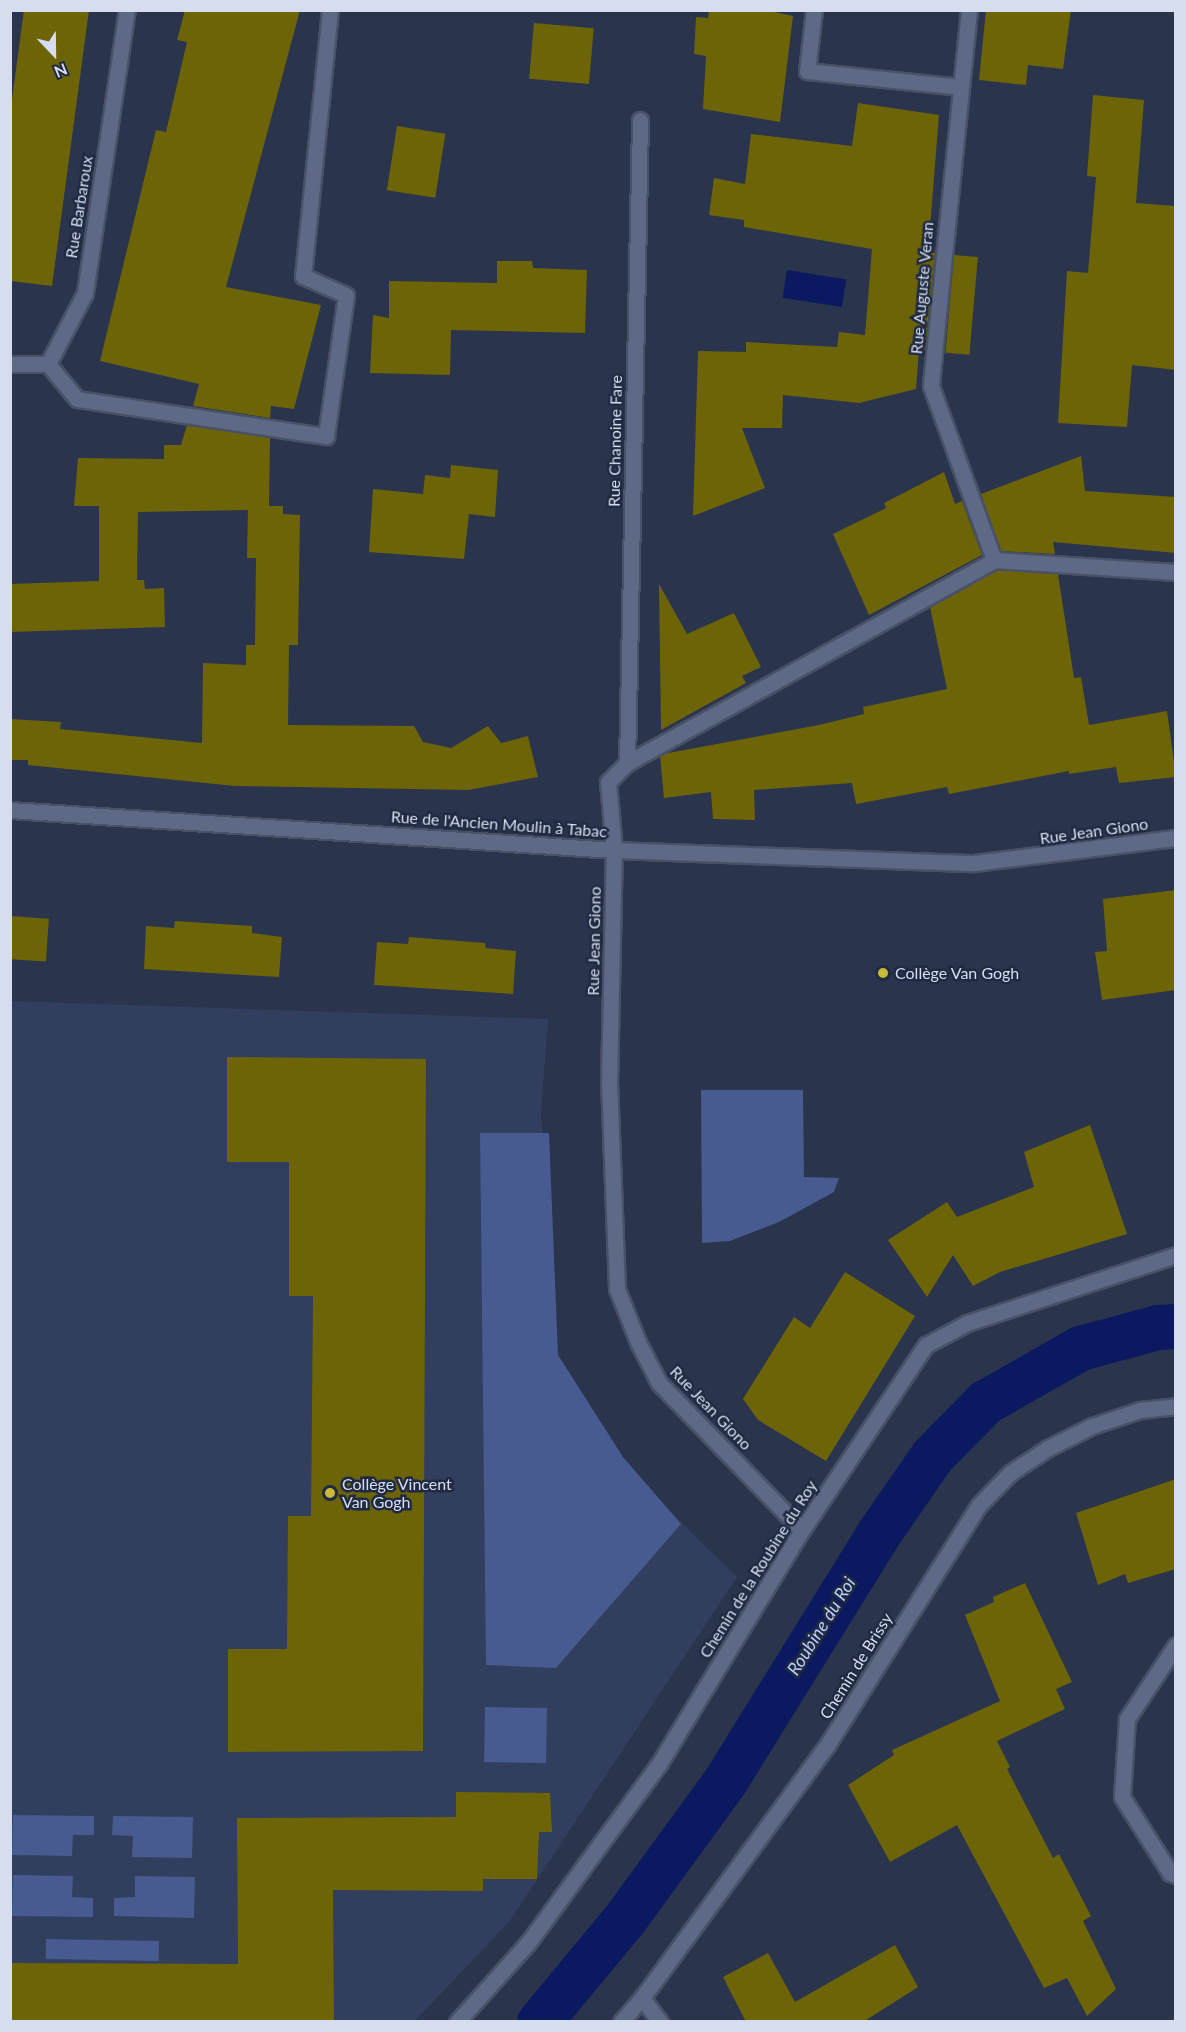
<!DOCTYPE html>
<meta charset="utf-8">
<style>
body{margin:0}
#map{position:relative;width:1186px;height:2032px;overflow:hidden;background:#2a344d;font-family:Lato,sans-serif}
div>[style]{position:absolute}
.built>*{inset:0;background:#323e5d}
.green>*{inset:0;background:#475b90;transform-origin:0 0}
.water>*{inset:0;background:#0b1961;transform-origin:0 0}
.canal>*{height:45px;margin:-22.5px;padding:0 22.5px;transform-origin:22.5px;border-radius:22.5px;background:#0b1961}
.building>*{inset:0;background:#6d6407;transform-origin:0 0}
.roads{filter:drop-shadow(2px 0 #495167) drop-shadow(-2px 0 #495167) drop-shadow(0 2px #495167) drop-shadow(0 -2px #495167)}
.street>*{height:15px;margin:-7.5px;padding:0 7.5px;transform-origin:7.5px;border-radius:7.5px;background:#5d6985}
.dots>*{width:16px;height:16px;translate:-50% -50%;box-sizing:border-box;border:3px solid #202a42;border-radius:50%}
span{translate:-50% -50%;white-space:nowrap;text-align:center;line-height:1.15;-webkit-text-stroke:5px #202a42;paint-order:stroke}
.street-label{font-size:16px;color:#d6ddee}
.poi-label{font-size:16px;color:#d6ddee}
.left{translate:0 -50%;text-align:left}
.water-label{font-size:18px;color:#bccef9;font-style:italic}
.frame{position:absolute;inset:0;border:12px solid #d6ddee;pointer-events:none}
.north{position:absolute;left:24px;top:24px;width:60px;height:60px;-webkit-text-stroke:4px #202a42;paint-order:stroke;rotate:158deg;font-size:16px;font-weight:700;line-height:24px;text-align:center;color:#d6ddee}
.north::after{content:'';display:block;margin:auto;width:21px;height:27px;background:#d6ddee;clip-path:polygon(50% 0,100% 100%,50% 72%,0 100%)}
</style>
<div id="map">
<div class="built">
<div style="clip-path:polygon(11px 1001px,548px 1019px,541px 1112px,558px 1355px,619px 1461px,737px 1577px,509px 1922px,415px 2021px,11px 2022px)"></div>
</div>
<div class="green">
<div style="clip-path:polygon(701px 1090px,803px 1090px,804px 1177px,839px 1178px,834px 1192px,779px 1222px,730px 1241px,702px 1243px)"></div>
<div style="clip-path:polygon(480px 1133px,549px 1133px,558px 1355px,623px 1457px,681px 1524px,556px 1668px,486px 1665px)"></div>
<div style="left:485px;top:1707px;width:62px;height:55px;rotate:1deg"></div>
<div style="clip-path:polygon(13px 1815px,94px 1816px,94px 1835px,73px 1835px,72px 1856px,12px 1855px)"></div>
<div style="clip-path:polygon(113px 1816px,193px 1817px,192px 1858px,132px 1857px,133px 1836px,112px 1835px)"></div>
<div style="clip-path:polygon(13px 1875px,73px 1876px,72px 1897px,93px 1898px,93px 1917px,12px 1916px)"></div>
<div style="clip-path:polygon(135px 1876px,195px 1877px,194px 1918px,114px 1916px,114px 1898px,135px 1897px)"></div>
<div style="left:46px;top:1939px;width:113px;height:20px;rotate:1deg"></div>
</div>
<div class="water">
<div style="left:787px;top:270px;width:60px;height:28px;rotate:9deg"></div>
</div>
<div class="canal">
<div style="left:539px;top:2022px;width:131px;rotate:-50.3deg"></div>
<div style="left:623px;top:1921px;width:173px;rotate:-53.9deg"></div>
<div style="left:725px;top:1781px;width:291px;rotate:-58.2deg"></div>
<div style="left:878px;top:1534px;width:95px;rotate:-55.3deg"></div>
<div style="left:932px;top:1456px;width:76px;rotate:-45.5deg"></div>
<div style="left:985px;top:1402px;width:109px;rotate:-29.6deg"></div>
<div style="left:1080px;top:1348px;width:81px;rotate:-15.1deg"></div>
<div style="left:1158px;top:1327px;width:18px;rotate:-3deg"></div>
</div>
<div class="building">
<div style="clip-path:polygon(24px 10px,89px 10px,52px 286px,10px 281px,10px 114px)"></div>
<div style="clip-path:polygon(185px 10px,300px 10px,226px 287px,321px 305px,294px 409px,271px 406px,270px 418px,193px 406px,199px 384px,100px 361px,156px 130px,166px 132px,187px 42px,177px 40px)"></div>
<div style="clip-path:polygon(709px 10px,765px 10px,793px 16px,780px 122px,703px 109px,706px 56px,694px 54px,696px 17px,708px 18px)"></div>
<div style="clip-path:polygon(986px 10px,1071px 10px,1063px 69px,1028px 65px,1026px 85px,979px 80px)"></div>
<div style="left:534px;top:23px;width:60px;height:56px;rotate:5deg"></div>
<div style="clip-path:polygon(1093px 95px,1144px 100px,1136px 203px,1176px 206px,1176px 370px,1132px 365px,1127px 427px,1058px 423px,1067px 271px,1088px 273px,1096px 177px,1087px 176px)"></div>
<div style="clip-path:polygon(858px 103px,939px 115px,928px 253px,935px 253px,925px 350px,919px 350px,916px 389px,859px 403px,783px 395px,782px 428px,742px 428px,765px 488px,693px 516px,698px 351px,746px 352px,746px 342px,837px 347px,839px 332px,865px 335px,872px 249px,744px 227px,744px 220px,709px 215px,714px 178px,745px 184px,751px 134px,852px 146px)"></div>
<div style="left:397px;top:126px;width:49px;height:65px;rotate:9deg"></div>
<div style="left:954px;top:255px;width:24px;height:98px;rotate:5deg"></div>
<div style="clip-path:polygon(497px 261px,532px 261px,533px 268px,587px 270px,585px 333px,451px 330px,450px 375px,370px 373px,373px 315px,389px 318px,389px 281px,497px 283px)"></div>
<div style="clip-path:polygon(187px 425px,270px 438px,269px 506px,283px 506px,283px 514px,300px 515px,298px 645px,289px 645px,288px 725px,414px 726px,423px 742px,451px 748px,488px 726px,501px 743px,528px 736px,538px 777px,468px 790px,235px 786px,28px 765px,28px 760px,10px 760px,10px 719px,61px 722px,60px 729px,202px 743px,203px 663px,246px 665px,246px 645px,255px 645px,256px 558px,247px 558px,248px 510px,138px 512px,137px 580px,144px 580px,145px 589px,164px 588px,165px 627px,10px 632px,10px 584px,99px 581px,99px 506px,74px 506px,78px 458px,164px 459px,164px 445px,181px 445px)"></div>
<div style="clip-path:polygon(1081px 456px,1085px 491px,1176px 497px,1176px 553px,1053px 542px,1055px 554px,1001px 551px,981px 494px)"></div>
<div style="clip-path:polygon(451px 465px,498px 470px,495px 517px,469px 514px,464px 559px,369px 552px,373px 489px,423px 494px,425px 475px,450px 478px)"></div>
<div style="clip-path:polygon(944px 472px,955px 504px,962px 501px,982px 555px,869px 615px,833px 534px,886px 508px,884px 503px)"></div>
<div style="clip-path:polygon(996px 570px,1058px 574px,1074px 678px,1081px 677px,1089px 725px,1167px 711px,1176px 777px,1119px 783px,1116px 767px,1069px 774px,1069px 771px,949px 794px,947px 787px,856px 804px,852px 783px,754px 790px,755px 820px,713px 819px,711px 792px,664px 798px,660px 756px,663px 754px,819px 725px,864px 714px,863px 707px,947px 689px,930px 607px)"></div>
<div style="clip-path:polygon(659px 584px,687px 634px,734px 613px,761px 667px,742px 676px,746px 683px,661px 730px)"></div>
<div style="clip-path:polygon(1176px 890px,1176px 990px,1102px 1000px,1095px 952px,1107px 951px,1103px 899px)"></div>
<div style="left:10px;top:916px;width:39px;height:43px;rotate:4deg"></div>
<div style="clip-path:polygon(175px 921px,252px 926px,252px 933px,282px 937px,279px 977px,144px 969px,146px 926px,174px 928px)"></div>
<div style="clip-path:polygon(409px 937px,485px 943px,486px 948px,516px 951px,513px 994px,374px 985px,377px 942px,408px 944px)"></div>
<div style="clip-path:polygon(227px 1057px,426px 1059px,423px 1751px,228px 1752px,228px 1649px,287px 1649px,288px 1516px,311px 1516px,313px 1296px,289px 1296px,289px 1162px,227px 1162px)"></div>
<div style="clip-path:polygon(1090px 1125px,1127px 1234px,1000px 1272px,973px 1286px,953px 1255px,927px 1297px,888px 1240px,947px 1202px,957px 1217px,1034px 1187px,1024px 1152px)"></div>
<div style="clip-path:polygon(845px 1272px,915px 1316px,826px 1461px,758px 1420px,743px 1399px,794px 1317px,810px 1328px)"></div>
<div style="clip-path:polygon(1176px 1479px,1176px 1569px,1128px 1583px,1125px 1574px,1098px 1585px,1076px 1513px)"></div>
<div style="clip-path:polygon(1025px 1583px,1072px 1682px,1056px 1689px,1065px 1709px,997px 1741px,1010px 1767px,1007px 1769px,1053px 1858px,1059px 1854px,1091px 1916px,1083px 1921px,1116px 1989px,1087px 2016px,1067px 1978px,1044px 1988px,957px 1825px,890px 1862px,848px 1785px,894px 1755px,892px 1750px,1000px 1701px,965px 1615px,994px 1602px,993px 1597px)"></div>
<div style="clip-path:polygon(456px 1792px,550px 1793px,552px 1832px,539px 1832px,537px 1879px,483px 1879px,483px 1891px,333px 1890px,334px 2022px,10px 2022px,10px 1963px,238px 1964px,237px 1818px,456px 1817px)"></div>
<div style="clip-path:polygon(895px 1945px,918px 1987px,863px 2022px,746px 2022px,723px 1977px,768px 1953px,795px 2002px)"></div>
</div>
<div class="roads">
<div class="street">
<div style="left:814px;top:10px;width:61px;rotate:96.5deg"></div>
<div style="left:807px;top:71px;width:155px;rotate:5.9deg"></div>
<div style="left:969px;top:10px;width:378px;rotate:95.8deg"></div>
<div style="left:931px;top:386px;width:185px;rotate:70.1deg"></div>
<div style="left:10px;top:364px;width:38px"></div>
<div style="left:48px;top:364px;width:80px;rotate:-62.5deg"></div>
<div style="left:85px;top:293px;width:286px;rotate:-81.6deg"></div>
<div style="left:48px;top:364px;width:45px;rotate:50.4deg"></div>
<div style="left:77px;top:399px;width:252px;rotate:8.5deg"></div>
<div style="left:326px;top:436px;width:142px;rotate:-81.9deg"></div>
<div style="left:346px;top:295px;width:47px;rotate:-156.2deg"></div>
<div style="left:303px;top:276px;width:267px;rotate:-84.2deg"></div>
<div style="left:627px;top:763px;width:643px;rotate:-88.84deg"></div>
<div style="left:10px;top:810px;width:605px;rotate:3.79deg"></div>
<div style="left:614px;top:850px;width:360px;rotate:2.1deg"></div>
<div style="left:974px;top:863px;width:204px;rotate:-7.1deg"></div>
<div style="left:802px;top:1530px;width:205px;rotate:-134.2deg"></div>
<div style="left:659px;top:1383px;width:46px;rotate:-117.1deg"></div>
<div style="left:638px;top:1342px;width:57px;rotate:-111.6deg"></div>
<div style="left:617px;top:1289px;width:205px;rotate:-92.2deg"></div>
<div style="left:609px;top:1084px;width:234px;rotate:-88.8deg"></div>
<div style="left:614px;top:850px;width:68px;rotate:-95deg"></div>
<div style="left:608px;top:782px;width:27px;rotate:-45deg"></div>
<div style="left:627px;top:763px;width:419px;rotate:-28.9deg"></div>
<div style="left:994px;top:560px;width:182px;rotate:3.8deg"></div>
<div style="left:1176px;top:1645px;width:89px;rotate:123.5deg"></div>
<div style="left:1127px;top:1719px;width:78px;rotate:93.7deg"></div>
<div style="left:1122px;top:1797px;width:90px;rotate:57.7deg"></div>
<div style="left:1170px;top:1873px;width:6px;rotate:18deg"></div>
<div style="left:642px;top:1998px;width:30px;rotate:53deg"></div>
<div style="left:457px;top:2022px;width:106px;rotate:-48.1deg"></div>
<div style="left:528px;top:1943px;width:222px;rotate:-53.8deg"></div>
<div style="left:659px;top:1764px;width:274px;rotate:-58.6deg"></div>
<div style="left:802px;top:1530px;width:223px;rotate:-56.2deg"></div>
<div style="left:926px;top:1345px;width:47px;rotate:-28.2deg"></div>
<div style="left:967px;top:1323px;width:220px;rotate:-18deg"></div>
<div style="left:621px;top:2022px;width:32px;rotate:-49deg"></div>
<div style="left:642px;top:1998px;width:311px;rotate:-53.8deg"></div>
<div style="left:826px;top:1747px;width:286px;rotate:-57.7deg"></div>
<div style="left:979px;top:1505px;width:45px;rotate:-45.9deg"></div>
<div style="left:1010px;top:1473px;width:45px;rotate:-33.3deg"></div>
<div style="left:1048px;top:1448px;width:49px;rotate:-26.6deg"></div>
<div style="left:1092px;top:1426px;width:51px;rotate:-18.4deg"></div>
<div style="left:1140px;top:1410px;width:36px;rotate:-6deg"></div>
</div>
</div>
<div class="dots">
<div style="left:883px;top:973px;background:#c9ba3a"></div>
<div style="left:330px;top:1493px;background:#c9ba3a"></div>
</div>
<div class="street-label">
<span style="left:79px;top:207px;rotate:-81deg">Rue Barbaroux</span>
<span style="left:922px;top:288px;rotate:-85deg">Rue Auguste Veran</span>
<span style="left:615px;top:441px;rotate:-89deg">Rue Chanoine Fare</span>
<span style="left:499px;top:824px;rotate:4deg">Rue de l'Ancien Moulin à Tabac</span>
<span style="left:1094px;top:831px;rotate:-8deg">Rue Jean Giono</span>
<span style="left:594px;top:941px;rotate:-89deg">Rue Jean Giono</span>
<span style="left:711px;top:1408px;rotate:46deg">Rue Jean Giono</span>
<span style="left:758px;top:1569px;rotate:-58deg">Chemin de la Roubine du Roy</span>
<span style="left:856px;top:1666px;rotate:-58deg">Chemin de Brissy</span>
</div>
<div class="poi-label">
<span class="left" style="left:895px;top:973px">Collège Van Gogh</span>
<span class="left" style="left:342px;top:1493px">Collège Vincent<br>Van Gogh</span>
</div>
<div class="water-label">
<span style="left:821px;top:1626px;rotate:-58deg">Roubine du Roi</span>
</div>
<div class="frame"></div>
<div class="north">N</div>
</div>
